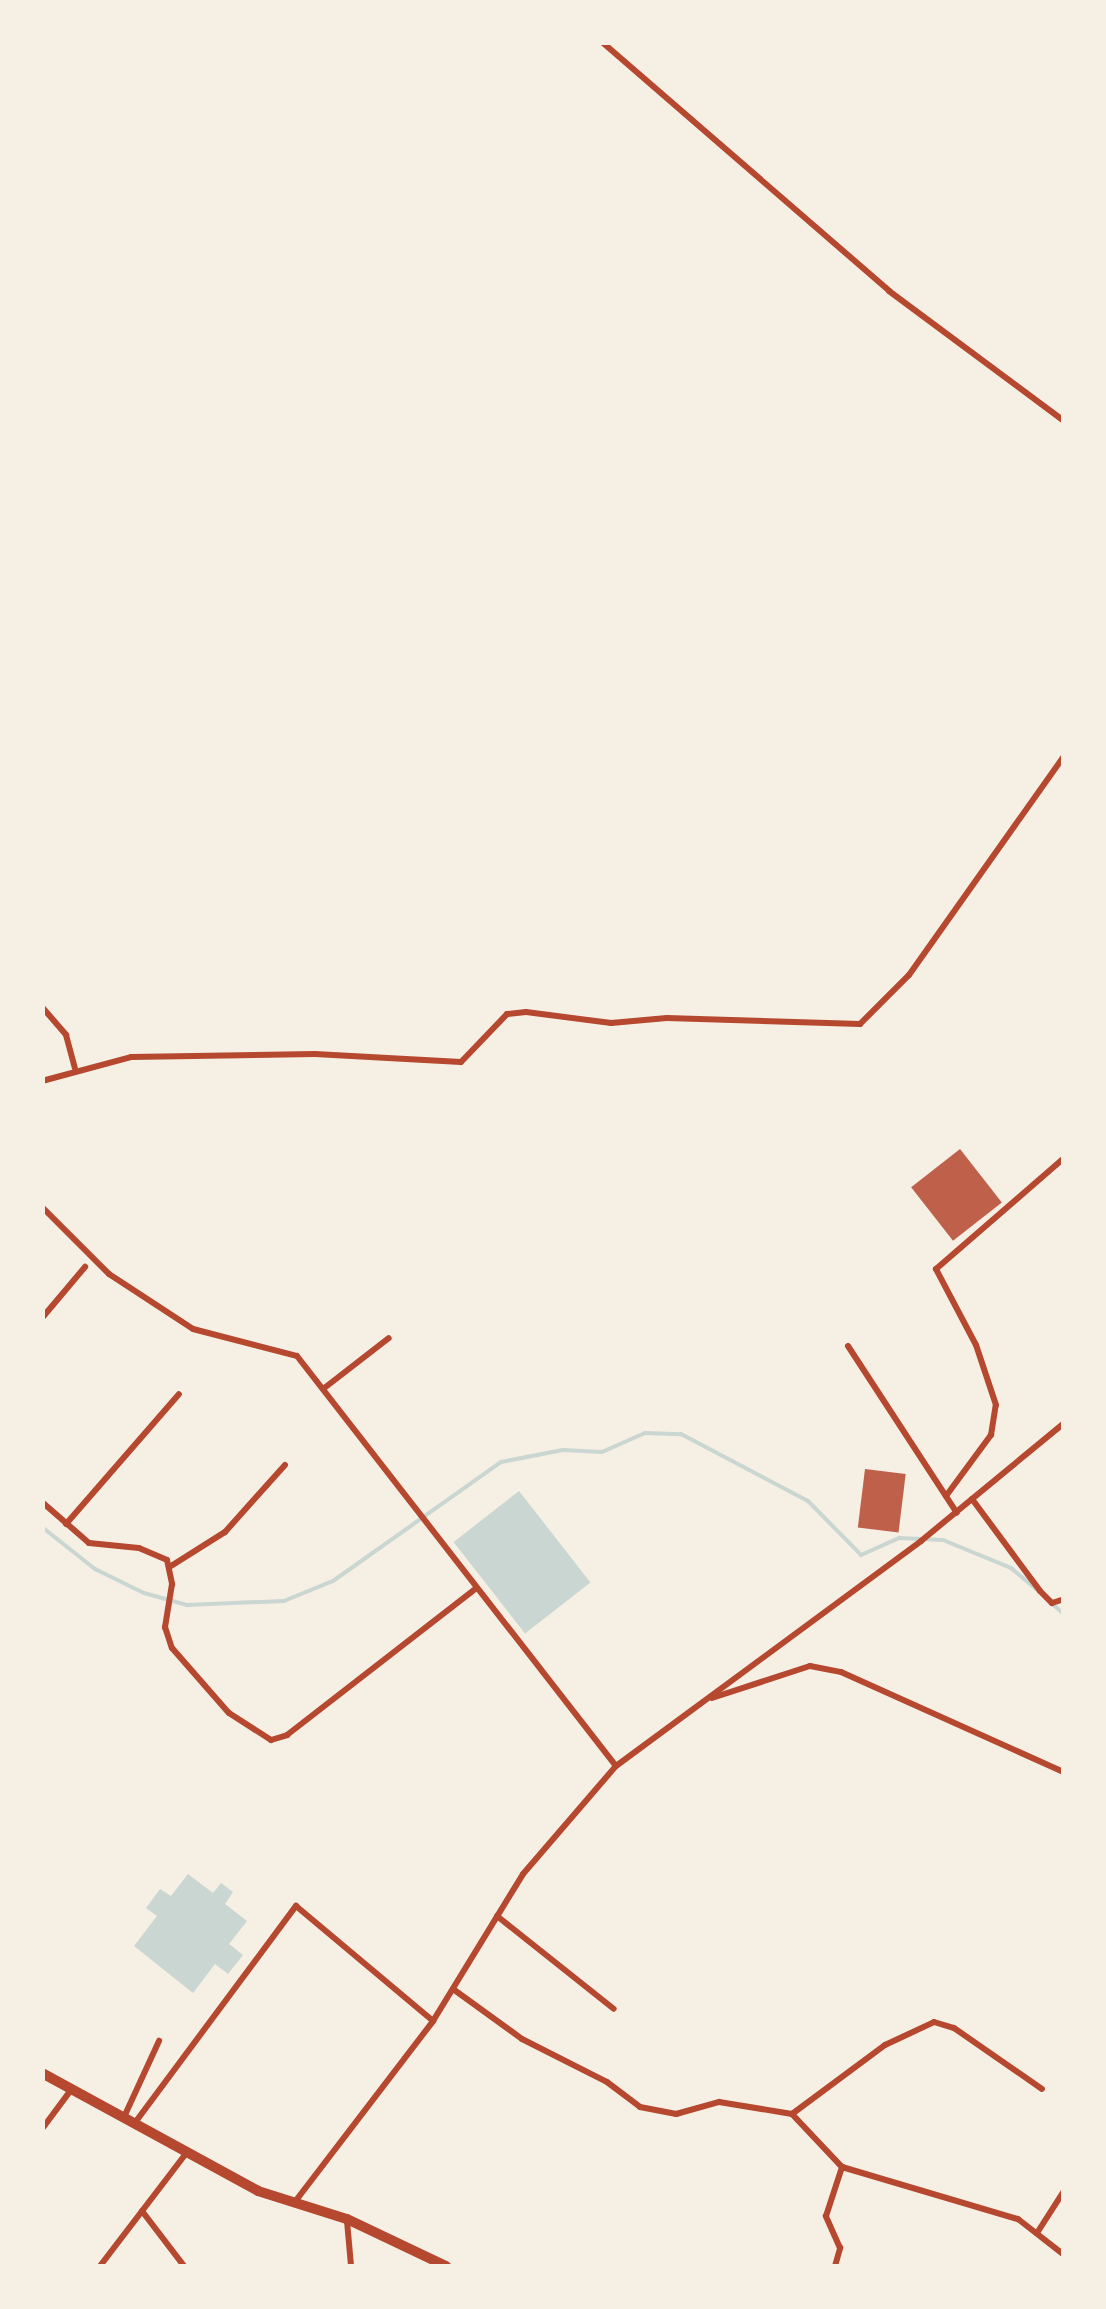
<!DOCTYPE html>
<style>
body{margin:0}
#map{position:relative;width:1106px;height:2309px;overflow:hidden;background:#f6efe4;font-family:Rubik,sans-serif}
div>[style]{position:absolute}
.water>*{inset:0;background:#c9d6d2;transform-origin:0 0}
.stream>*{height:4px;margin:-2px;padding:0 2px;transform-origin:2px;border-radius:2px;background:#c9d6d2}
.building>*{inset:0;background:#bf614a;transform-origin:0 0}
.minor>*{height:6px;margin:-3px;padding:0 3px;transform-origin:3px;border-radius:3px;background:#b5482f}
.primary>*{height:10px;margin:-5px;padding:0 5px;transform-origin:5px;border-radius:5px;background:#b5482f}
span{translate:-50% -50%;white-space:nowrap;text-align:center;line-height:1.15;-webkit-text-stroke:10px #f6efe4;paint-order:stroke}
.frame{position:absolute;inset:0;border:45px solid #f6efe4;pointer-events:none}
</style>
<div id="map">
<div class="water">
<div style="left:519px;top:1491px;width:116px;height:83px;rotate:52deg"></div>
<div style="clip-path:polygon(188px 1874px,213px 1893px,221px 1883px,233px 1892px,225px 1904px,247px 1921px,229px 1944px,243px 1955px,228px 1974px,215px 1964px,193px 1993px,134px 1946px,157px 1916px,146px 1908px,160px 1889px,171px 1896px)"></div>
</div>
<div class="stream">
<div style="left:42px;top:1527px;width:68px;rotate:38.4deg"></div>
<div style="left:95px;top:1569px;width:55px;rotate:26.1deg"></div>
<div style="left:144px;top:1593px;width:45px;rotate:15.6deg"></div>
<div style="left:187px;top:1605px;width:97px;rotate:-2.4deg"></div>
<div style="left:284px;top:1601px;width:53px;rotate:-22.2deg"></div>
<div style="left:333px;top:1581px;width:206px;rotate:-35.3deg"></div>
<div style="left:501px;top:1462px;width:63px;rotate:-11deg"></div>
<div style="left:563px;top:1450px;width:39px;rotate:3deg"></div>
<div style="left:602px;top:1452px;width:47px;rotate:-23.8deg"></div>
<div style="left:645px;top:1433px;width:36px;rotate:2deg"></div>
<div style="left:681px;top:1434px;width:144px;rotate:27.8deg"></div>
<div style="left:808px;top:1501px;width:76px;rotate:45.5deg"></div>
<div style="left:861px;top:1555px;width:42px;rotate:-24.1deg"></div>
<div style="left:899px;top:1538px;width:44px;rotate:2.6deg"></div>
<div style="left:943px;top:1540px;width:74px;rotate:22.4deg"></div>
<div style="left:1011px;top:1568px;width:33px;rotate:40deg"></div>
<div style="left:1050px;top:1602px;width:18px;rotate:41deg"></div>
</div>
<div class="building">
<div style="left:960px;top:1149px;width:68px;height:62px;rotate:52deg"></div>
<div style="left:865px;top:1469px;width:41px;height:59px;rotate:7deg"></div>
</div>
<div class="minor">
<div style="left:602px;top:42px;width:380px;rotate:40.9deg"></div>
<div style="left:889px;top:291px;width:218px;rotate:36.6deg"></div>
<div style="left:42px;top:1007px;width:37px;rotate:49deg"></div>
<div style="left:66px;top:1035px;width:34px;rotate:75deg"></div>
<div style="left:42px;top:1081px;width:92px;rotate:-15.1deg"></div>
<div style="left:131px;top:1057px;width:184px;rotate:-0.9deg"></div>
<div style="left:315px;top:1054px;width:146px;rotate:3.1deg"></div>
<div style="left:461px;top:1062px;width:66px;rotate:-46.2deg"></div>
<div style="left:507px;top:1014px;width:19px;rotate:-6deg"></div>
<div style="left:526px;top:1012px;width:86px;rotate:7.4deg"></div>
<div style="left:611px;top:1023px;width:56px;rotate:-5.1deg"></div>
<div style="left:667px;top:1018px;width:193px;rotate:1.8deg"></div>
<div style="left:860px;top:1024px;width:69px;rotate:-45deg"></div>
<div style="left:909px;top:975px;width:268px;rotate:-54.7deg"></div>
<div style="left:42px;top:1207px;width:95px;rotate:45deg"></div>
<div style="left:109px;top:1274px;width:100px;rotate:33.2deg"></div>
<div style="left:193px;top:1329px;width:107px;rotate:14.6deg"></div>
<div style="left:297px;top:1356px;width:519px;rotate:52.12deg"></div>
<div style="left:42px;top:1318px;width:67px;rotate:-49.9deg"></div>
<div style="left:848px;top:1346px;width:199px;rotate:56.9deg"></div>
<div style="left:323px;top:1389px;width:83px;rotate:-37.7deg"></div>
<div style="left:946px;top:1496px;width:76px;rotate:-53.6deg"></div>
<div style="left:991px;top:1435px;width:30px;rotate:-81deg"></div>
<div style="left:996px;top:1405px;width:63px;rotate:-108.4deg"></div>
<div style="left:976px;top:1345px;width:86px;rotate:-117.8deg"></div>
<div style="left:936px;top:1269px;width:169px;rotate:-40.9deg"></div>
<div style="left:972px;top:1499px;width:114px;rotate:53.5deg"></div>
<div style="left:1040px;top:1591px;width:17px;rotate:45deg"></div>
<div style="left:1052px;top:1603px;width:13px;rotate:-18deg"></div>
<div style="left:42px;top:1502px;width:62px;rotate:41.1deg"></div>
<div style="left:89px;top:1543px;width:50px;rotate:5.7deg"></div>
<div style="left:139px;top:1548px;width:30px;rotate:23deg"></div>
<div style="left:167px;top:1560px;width:25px;rotate:78deg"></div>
<div style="left:172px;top:1584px;width:44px;rotate:99.2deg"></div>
<div style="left:165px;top:1627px;width:22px;rotate:72deg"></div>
<div style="left:172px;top:1648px;width:86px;rotate:48.8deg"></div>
<div style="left:229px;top:1713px;width:50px;rotate:32.7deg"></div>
<div style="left:271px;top:1740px;width:17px;rotate:-17deg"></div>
<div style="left:287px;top:1735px;width:238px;rotate:-37.8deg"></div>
<div style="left:66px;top:1524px;width:172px;rotate:-49deg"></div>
<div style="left:171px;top:1566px;width:64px;rotate:-32.2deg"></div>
<div style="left:225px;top:1532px;width:90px;rotate:-48.2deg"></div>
<div style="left:712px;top:1698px;width:103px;rotate:-18.1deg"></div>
<div style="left:810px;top:1666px;width:32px;rotate:11deg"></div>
<div style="left:841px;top:1672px;width:244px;rotate:24.2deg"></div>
<div style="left:497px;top:1916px;width:149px;rotate:38.5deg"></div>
<div style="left:453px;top:1989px;width:85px;rotate:35.9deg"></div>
<div style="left:522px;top:2039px;width:95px;rotate:26.8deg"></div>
<div style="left:607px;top:2082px;width:41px;rotate:37.1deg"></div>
<div style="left:640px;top:2107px;width:37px;rotate:11deg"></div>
<div style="left:676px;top:2114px;width:45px;rotate:-15.6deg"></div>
<div style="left:719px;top:2102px;width:74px;rotate:9.3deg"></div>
<div style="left:792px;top:2114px;width:73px;rotate:46.7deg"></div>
<div style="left:842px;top:2167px;width:184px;rotate:16.5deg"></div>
<div style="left:1018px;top:2219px;width:58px;rotate:38deg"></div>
<div style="left:792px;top:2114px;width:116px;rotate:-36.6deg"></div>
<div style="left:885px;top:2045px;width:54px;rotate:-25.1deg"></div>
<div style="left:934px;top:2022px;width:21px;rotate:17deg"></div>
<div style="left:954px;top:2028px;width:107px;rotate:34.7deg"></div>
<div style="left:124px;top:2117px;width:84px;rotate:-65.3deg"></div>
<div style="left:134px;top:2124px;width:272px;rotate:-53.4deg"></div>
<div style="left:296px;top:1906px;width:179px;rotate:40deg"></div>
<div style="left:42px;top:2129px;width:49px;rotate:-53.4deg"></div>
<div style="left:294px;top:2203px;width:229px;rotate:-52.6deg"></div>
<div style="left:433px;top:2021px;width:172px;rotate:-58.5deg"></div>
<div style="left:523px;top:1874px;width:143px;rotate:-49.3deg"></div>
<div style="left:616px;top:1766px;width:379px;rotate:-36.4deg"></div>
<div style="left:921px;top:1541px;width:185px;rotate:-39.5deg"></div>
<div style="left:142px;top:2211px;width:69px;rotate:52.6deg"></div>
<div style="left:347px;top:2221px;width:45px;rotate:84.9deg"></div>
<div style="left:1037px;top:2233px;width:50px;rotate:-57.3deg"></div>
<div style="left:100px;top:2266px;width:140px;rotate:-52.6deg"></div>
<div style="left:835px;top:2266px;width:19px;rotate:-74deg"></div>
<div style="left:840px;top:2248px;width:35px;rotate:-114deg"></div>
<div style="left:826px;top:2216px;width:52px;rotate:-71.9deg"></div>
</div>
<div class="primary">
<div style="left:42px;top:2073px;width:246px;rotate:28.6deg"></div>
<div style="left:258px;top:2191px;width:93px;rotate:17.5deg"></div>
<div style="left:347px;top:2219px;width:110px;rotate:25.4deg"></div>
</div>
<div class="frame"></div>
</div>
